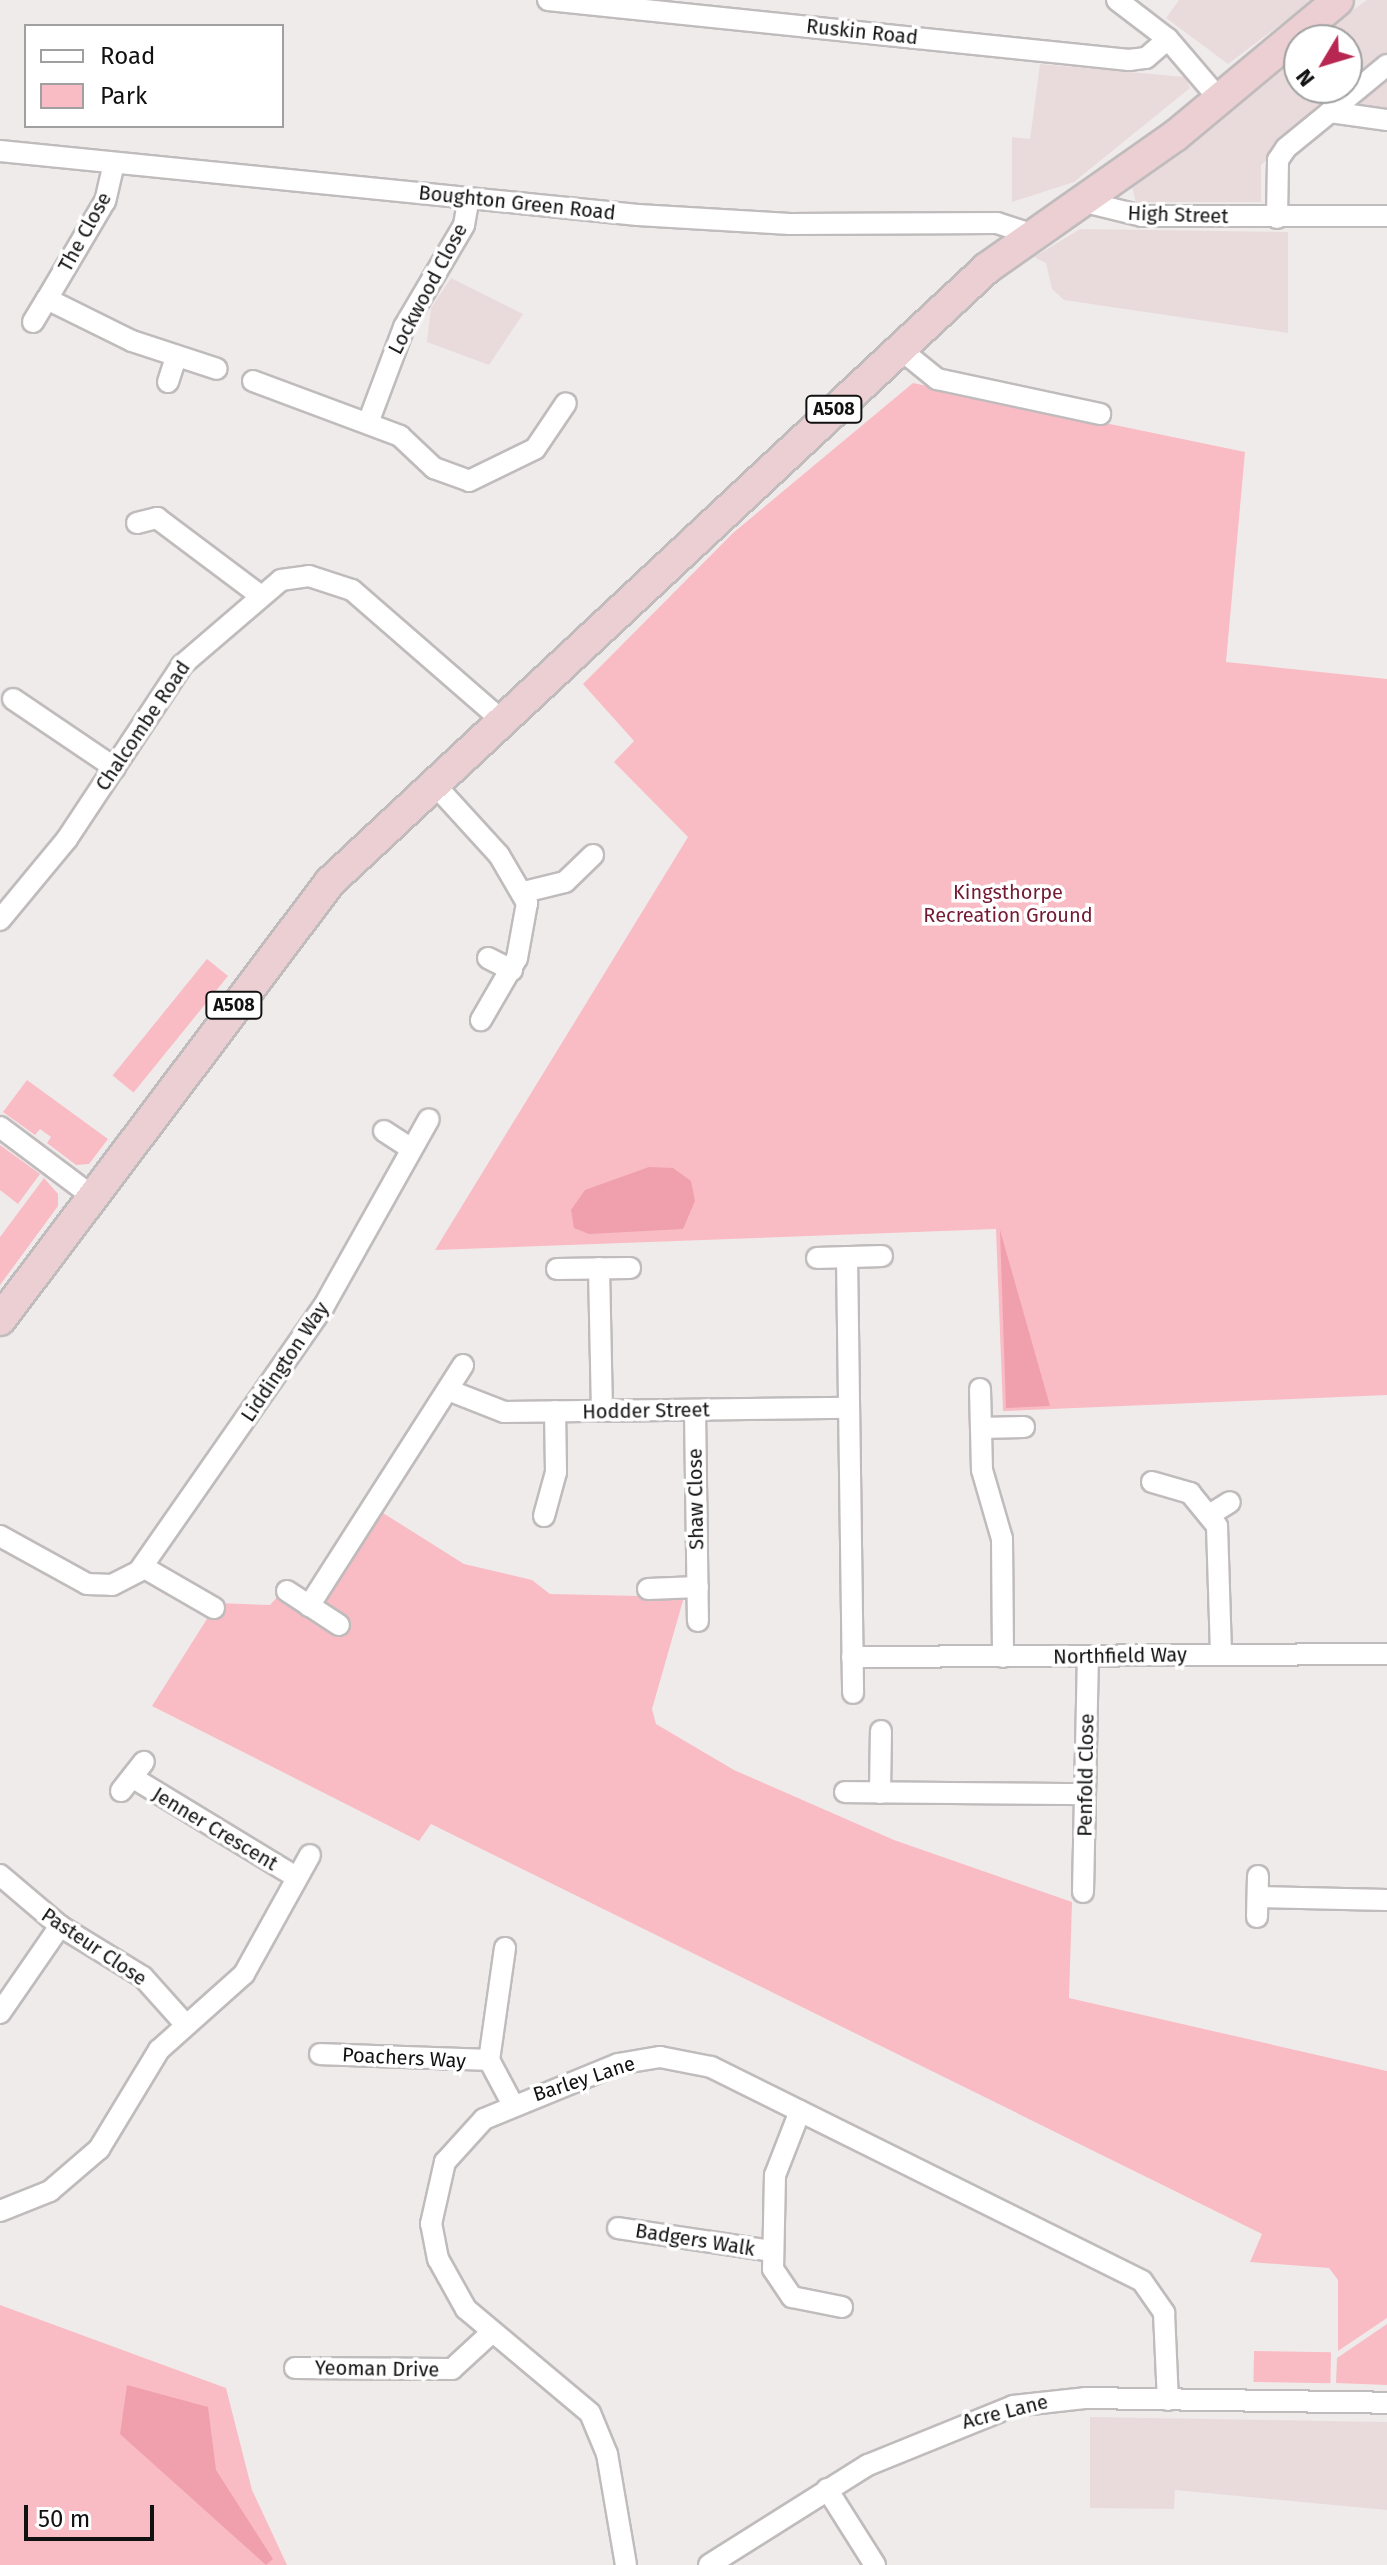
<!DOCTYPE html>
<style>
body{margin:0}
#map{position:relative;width:1387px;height:2565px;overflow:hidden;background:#f0ebeb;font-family:"Fira Sans",sans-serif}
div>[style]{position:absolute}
.built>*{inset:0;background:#e9dbdc}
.green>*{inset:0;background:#f9bcc4;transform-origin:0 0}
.forest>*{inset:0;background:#efa0ac}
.roads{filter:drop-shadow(2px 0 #c0bbbc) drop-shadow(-2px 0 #c0bbbc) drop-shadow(0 2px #c0bbbc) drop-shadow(0 -2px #c0bbbc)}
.minor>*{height:20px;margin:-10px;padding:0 10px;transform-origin:10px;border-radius:10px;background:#fff}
.highway>*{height:30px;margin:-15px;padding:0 15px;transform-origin:15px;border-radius:15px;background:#eccfd2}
span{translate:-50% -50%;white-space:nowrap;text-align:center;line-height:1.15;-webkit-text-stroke:7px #fff;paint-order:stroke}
.shield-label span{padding:2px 6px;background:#fff;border:2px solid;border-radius:6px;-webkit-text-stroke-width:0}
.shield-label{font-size:18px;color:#121111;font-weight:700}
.street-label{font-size:20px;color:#121111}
.park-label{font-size:20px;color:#741932}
.legend{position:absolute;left:24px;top:24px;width:260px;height:104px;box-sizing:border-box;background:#fff;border:2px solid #a0a0a0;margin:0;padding:10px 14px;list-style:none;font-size:24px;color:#121111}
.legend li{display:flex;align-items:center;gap:16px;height:40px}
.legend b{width:40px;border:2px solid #a0a0a0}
.north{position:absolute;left:1283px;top:24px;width:80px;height:80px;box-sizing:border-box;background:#fff;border:2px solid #a0a0a0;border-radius:50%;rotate:232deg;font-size:22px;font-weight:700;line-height:32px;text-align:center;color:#121111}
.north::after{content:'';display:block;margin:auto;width:28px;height:36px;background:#b72751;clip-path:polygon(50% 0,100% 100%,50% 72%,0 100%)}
.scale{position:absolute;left:24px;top:2505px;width:130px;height:36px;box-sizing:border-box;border:4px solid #121111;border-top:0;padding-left:10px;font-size:24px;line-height:28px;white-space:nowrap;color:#121111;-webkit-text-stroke:6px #fff;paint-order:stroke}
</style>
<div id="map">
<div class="built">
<div style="clip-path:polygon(1179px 0,1313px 0,1228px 64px,1166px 18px)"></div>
<div style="clip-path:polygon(1367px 0,1387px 0,1387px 110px,1334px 102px,1261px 165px,1261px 202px,1136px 202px,1130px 180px,1299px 49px,1299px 88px,1347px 88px,1347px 40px,1311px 40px)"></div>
<div style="clip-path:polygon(1040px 64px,1185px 77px,1190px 88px,1074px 182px,1012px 202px,1012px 137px,1030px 139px)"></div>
<div style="clip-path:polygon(1080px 229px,1288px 232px,1288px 333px,1064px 300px,1052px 289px,1046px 263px,1034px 257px)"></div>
<div style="clip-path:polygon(451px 278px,523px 314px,489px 365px,427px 342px,431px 308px)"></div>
<div style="clip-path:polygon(1090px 2417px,1387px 2422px,1387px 2510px,1175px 2490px,1174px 2509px,1090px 2508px)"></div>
</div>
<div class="green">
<div style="clip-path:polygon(913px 383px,1245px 452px,1226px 662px,1387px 679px,1387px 1395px,1003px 1411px,996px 1229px,435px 1250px,688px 837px,614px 762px,634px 741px,583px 684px,733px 533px)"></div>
<div style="left:207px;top:959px;width:27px;height:150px;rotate:39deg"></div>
<div style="clip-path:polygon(27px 1080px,108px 1139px,89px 1164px,76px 1165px,47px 1143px,51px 1137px,40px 1129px,35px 1135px,3px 1112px)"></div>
<div style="clip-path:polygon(0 1145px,40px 1174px,18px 1204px,0 1190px)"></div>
<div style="clip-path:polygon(44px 1178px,58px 1194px,58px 1206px,0 1285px,0 1237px)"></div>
<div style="clip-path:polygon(383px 1513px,464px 1564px,532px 1580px,550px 1594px,684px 1597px,652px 1709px,656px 1724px,734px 1770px,894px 1840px,1072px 1902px,1069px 1998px,1387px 2071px,1387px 2318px,1338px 2351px,1338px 2280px,1329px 2268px,1250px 2262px,1262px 2234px,431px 1824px,419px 1841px,152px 1706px,217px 1603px,270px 1605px,280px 1594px,328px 1609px,324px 1599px)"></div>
<div style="clip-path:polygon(0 2305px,226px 2388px,252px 2490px,287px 2565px,0 2565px)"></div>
<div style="clip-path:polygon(1387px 2324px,1387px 2385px,1336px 2383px,1337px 2358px)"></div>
<div style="left:1254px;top:2351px;width:77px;height:31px;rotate:1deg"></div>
</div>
<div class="forest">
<div style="clip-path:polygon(649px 1167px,673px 1168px,691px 1181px,695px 1201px,683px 1229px,589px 1234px,574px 1228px,571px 1210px,585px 1190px)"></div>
<div style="clip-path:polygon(1000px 1230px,1050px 1406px,1006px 1408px)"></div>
<div style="clip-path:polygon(127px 2385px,208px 2407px,216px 2470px,273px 2559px,266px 2565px,120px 2434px)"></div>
</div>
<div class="roads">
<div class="minor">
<div style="left:548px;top:0;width:584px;rotate:5.9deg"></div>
<div style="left:1129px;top:60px;width:17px;rotate:-7deg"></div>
<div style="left:1146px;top:58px;width:29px;rotate:-41deg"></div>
<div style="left:1117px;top:0;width:64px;rotate:37.4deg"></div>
<div style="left:1168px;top:39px;width:82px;rotate:49.5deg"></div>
<div style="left:1330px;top:112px;width:74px;rotate:-39.5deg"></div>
<div style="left:0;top:151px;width:641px;rotate:5.73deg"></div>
<div style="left:638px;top:215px;width:152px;rotate:3.4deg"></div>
<div style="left:790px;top:224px;width:207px;rotate:-0.3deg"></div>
<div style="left:997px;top:223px;width:38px;rotate:18deg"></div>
<div style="left:114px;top:163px;width:39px;rotate:103deg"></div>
<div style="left:105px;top:201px;width:114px;rotate:120.6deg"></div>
<div style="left:47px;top:299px;width:95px;rotate:26.3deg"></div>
<div style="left:132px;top:341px;width:89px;rotate:18.2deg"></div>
<div style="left:1081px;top:201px;width:63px;rotate:13.8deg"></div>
<div style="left:1142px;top:216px;width:245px"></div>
<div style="left:1277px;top:218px;width:58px;rotate:-89deg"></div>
<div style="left:1278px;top:160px;width:14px;rotate:-56deg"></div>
<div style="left:1286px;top:148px;width:57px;rotate:-39.3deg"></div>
<div style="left:1330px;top:112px;width:58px;rotate:8deg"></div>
<div style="left:33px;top:322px;width:27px;rotate:-59deg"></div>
<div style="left:900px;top:349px;width:48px;rotate:39deg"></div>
<div style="left:937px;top:379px;width:167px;rotate:12.1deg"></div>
<div style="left:253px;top:381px;width:157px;rotate:20.5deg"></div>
<div style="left:400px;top:436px;width:47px;rotate:43.3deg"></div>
<div style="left:434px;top:468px;width:37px;rotate:20deg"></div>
<div style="left:469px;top:481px;width:73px;rotate:-25.9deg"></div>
<div style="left:535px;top:449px;width:55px;rotate:-56deg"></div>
<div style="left:168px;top:382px;width:26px;rotate:-72deg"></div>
<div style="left:368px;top:423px;width:103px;rotate:-69.4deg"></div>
<div style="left:404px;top:327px;width:118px;rotate:-59.5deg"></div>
<div style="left:464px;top:225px;width:27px;rotate:-80deg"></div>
<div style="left:137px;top:523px;width:21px;rotate:-14deg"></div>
<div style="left:157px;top:518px;width:125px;rotate:36.9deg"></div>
<div style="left:13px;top:699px;width:123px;rotate:34.1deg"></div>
<div style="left:436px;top:786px;width:93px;rotate:47.6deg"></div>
<div style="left:499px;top:855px;width:56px;rotate:59.7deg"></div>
<div style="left:527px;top:903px;width:56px;rotate:100.3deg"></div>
<div style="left:517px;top:958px;width:72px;rotate:120.1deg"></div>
<div style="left:524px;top:892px;width:42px;rotate:-13.7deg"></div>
<div style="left:565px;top:882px;width:39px;rotate:-44deg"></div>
<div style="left:0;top:920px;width:105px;rotate:-50.4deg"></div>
<div style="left:67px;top:839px;width:209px;rotate:-56.5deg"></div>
<div style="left:182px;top:665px;width:130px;rotate:-40.6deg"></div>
<div style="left:281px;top:580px;width:28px;rotate:-8deg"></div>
<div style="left:309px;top:576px;width:45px;rotate:18deg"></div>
<div style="left:352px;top:590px;width:203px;rotate:41deg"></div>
<div style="left:488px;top:958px;width:27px;rotate:27deg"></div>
<div style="left:0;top:1127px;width:115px;rotate:36.9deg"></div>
<div style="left:384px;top:1131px;width:31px;rotate:33deg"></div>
<div style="left:847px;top:1257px;width:436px;rotate:89.2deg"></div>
<div style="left:817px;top:1258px;width:65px;rotate:-1.8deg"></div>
<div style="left:599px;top:1268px;width:143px;rotate:88.8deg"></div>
<div style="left:557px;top:1269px;width:73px;rotate:-0.8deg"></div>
<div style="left:980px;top:1389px;width:81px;rotate:88.6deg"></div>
<div style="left:982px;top:1470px;width:72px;rotate:73.8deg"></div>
<div style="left:1002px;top:1539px;width:118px;rotate:89.5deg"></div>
<div style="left:448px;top:1390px;width:60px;rotate:21.4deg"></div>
<div style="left:504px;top:1412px;width:345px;rotate:-0.7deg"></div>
<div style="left:695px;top:1410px;width:211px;rotate:89.2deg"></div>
<div style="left:981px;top:1428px;width:43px;rotate:-1.3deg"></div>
<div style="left:1152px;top:1482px;width:40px;rotate:16deg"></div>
<div style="left:1190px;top:1493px;width:43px;rotate:50.7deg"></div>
<div style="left:1217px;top:1526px;width:129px;rotate:88.2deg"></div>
<div style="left:1211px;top:1514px;width:22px;rotate:-32deg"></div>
<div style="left:544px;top:1516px;width:46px;rotate:-74.7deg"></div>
<div style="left:556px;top:1472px;width:61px;rotate:-90.9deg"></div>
<div style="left:0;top:1536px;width:99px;rotate:28.9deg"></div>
<div style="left:87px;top:1584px;width:25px;rotate:2deg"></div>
<div style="left:112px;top:1585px;width:30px;rotate:-27deg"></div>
<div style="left:139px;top:1571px;width:323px;rotate:-55.1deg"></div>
<div style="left:324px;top:1306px;width:214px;rotate:-60.7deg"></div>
<div style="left:143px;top:1567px;width:82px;rotate:30deg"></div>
<div style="left:648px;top:1589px;width:50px;rotate:-2.3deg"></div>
<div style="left:287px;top:1591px;width:62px;rotate:33.2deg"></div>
<div style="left:309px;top:1606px;width:286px;rotate:-57.4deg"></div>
<div style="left:852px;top:1657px;width:535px;rotate:-0.32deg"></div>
<div style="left:135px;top:1779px;width:188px;rotate:31.3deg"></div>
<div style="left:121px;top:1791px;width:37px;rotate:-52deg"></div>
<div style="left:845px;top:1792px;width:240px;rotate:0.5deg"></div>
<div style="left:880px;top:1793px;width:62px;rotate:-89.1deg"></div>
<div style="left:0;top:1875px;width:79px;rotate:40.4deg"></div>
<div style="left:60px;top:1926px;width:97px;rotate:31.6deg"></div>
<div style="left:143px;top:1977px;width:63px;rotate:48.2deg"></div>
<div style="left:1083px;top:1892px;width:235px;rotate:-88.8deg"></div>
<div style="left:1258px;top:1897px;width:129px;rotate:1.3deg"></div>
<div style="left:1257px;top:1917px;width:41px;rotate:-88.6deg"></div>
<div style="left:505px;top:1948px;width:113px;rotate:98.1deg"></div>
<div style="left:489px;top:2060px;width:49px;rotate:61.9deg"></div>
<div style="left:0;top:2013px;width:106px;rotate:-55.4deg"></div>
<div style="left:320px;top:2054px;width:169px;rotate:2deg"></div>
<div style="left:800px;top:2111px;width:69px;rotate:111.3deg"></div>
<div style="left:775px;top:2175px;width:94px;rotate:91.2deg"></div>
<div style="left:773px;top:2269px;width:34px;rotate:56deg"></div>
<div style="left:792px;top:2297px;width:51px;rotate:11.3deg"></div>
<div style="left:0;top:2211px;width:54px;rotate:-21.8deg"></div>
<div style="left:50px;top:2191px;width:65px;rotate:-40.6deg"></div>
<div style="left:99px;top:2149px;width:116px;rotate:-58.8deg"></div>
<div style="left:159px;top:2050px;width:114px;rotate:-41.8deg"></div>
<div style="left:244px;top:1974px;width:136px;rotate:-61deg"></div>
<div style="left:618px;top:2228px;width:155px;rotate:8.5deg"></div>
<div style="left:295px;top:2368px;width:157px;rotate:0.4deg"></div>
<div style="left:452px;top:2369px;width:53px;rotate:-42.7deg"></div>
<div style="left:827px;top:2489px;width:90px;rotate:57.7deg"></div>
<div style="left:626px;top:2565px;width:113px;rotate:-99.7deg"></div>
<div style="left:607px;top:2454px;width:44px;rotate:-112.5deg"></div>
<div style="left:590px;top:2413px;width:162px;rotate:-140deg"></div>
<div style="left:466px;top:2309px;width:57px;rotate:-119.2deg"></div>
<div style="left:438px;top:2259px;width:36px;rotate:-101deg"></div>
<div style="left:431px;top:2224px;width:64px;rotate:-77.3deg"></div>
<div style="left:445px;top:2162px;width:58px;rotate:-47.8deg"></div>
<div style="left:484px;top:2119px;width:145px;rotate:-22.3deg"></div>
<div style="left:618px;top:2064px;width:43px;rotate:-9.5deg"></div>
<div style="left:660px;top:2057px;width:52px;rotate:11.1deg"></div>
<div style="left:711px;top:2067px;width:481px;rotate:26.4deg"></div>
<div style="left:1142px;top:2281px;width:39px;rotate:55deg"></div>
<div style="left:1164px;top:2313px;width:87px;rotate:87.4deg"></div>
<div style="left:709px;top:2565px;width:188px;rotate:-32.2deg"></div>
<div style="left:868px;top:2465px;width:157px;rotate:-22.1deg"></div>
<div style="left:1013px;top:2406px;width:72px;rotate:-6.3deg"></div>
<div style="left:1085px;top:2398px;width:302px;rotate:0.9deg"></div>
</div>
<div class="highway">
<div style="left:0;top:1320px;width:548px;rotate:-53deg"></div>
<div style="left:330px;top:882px;width:899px;rotate:-43.06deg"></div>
<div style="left:987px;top:268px;width:230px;rotate:-35.1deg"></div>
<div style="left:1175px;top:136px;width:212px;rotate:-39.8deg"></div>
</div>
</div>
<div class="shield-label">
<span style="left:834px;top:409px">A508</span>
<span style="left:234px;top:1005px">A508</span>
</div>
<div class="street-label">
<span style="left:862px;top:32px;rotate:6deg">Ruskin Road</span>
<span style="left:517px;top:203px;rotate:6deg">Boughton Green Road</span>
<span style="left:1178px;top:215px;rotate:2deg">High Street</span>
<span style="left:85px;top:232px;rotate:-61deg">The Close</span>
<span style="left:428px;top:289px;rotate:-62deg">Lockwood Close</span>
<span style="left:143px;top:726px;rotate:-56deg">Chalcombe Road</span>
<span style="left:285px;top:1362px;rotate:-56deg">Liddington Way</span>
<span style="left:646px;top:1411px;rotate:-1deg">Hodder Street</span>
<span style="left:696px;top:1499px;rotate:-91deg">Shaw Close</span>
<span style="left:1120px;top:1656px;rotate:-1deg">Northfield Way</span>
<span style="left:1086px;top:1775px;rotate:-89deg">Penfold Close</span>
<span style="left:215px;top:1829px;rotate:31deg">Jenner Crescent</span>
<span style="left:94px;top:1947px;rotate:34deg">Pasteur Close</span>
<span style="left:404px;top:2058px;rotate:3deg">Poachers Way</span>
<span style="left:584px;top:2079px;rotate:-18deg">Barley Lane</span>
<span style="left:695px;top:2240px;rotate:9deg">Badgers Walk</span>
<span style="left:377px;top:2369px;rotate:1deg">Yeoman Drive</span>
<span style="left:1005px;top:2412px;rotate:-14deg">Acre Lane</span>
</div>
<div class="park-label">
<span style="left:1008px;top:904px">Kingsthorpe<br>Recreation Ground</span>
</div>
<ul class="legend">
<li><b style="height:10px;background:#fff"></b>Road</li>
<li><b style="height:22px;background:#f9bcc4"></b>Park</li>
</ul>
<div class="north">N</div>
<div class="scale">50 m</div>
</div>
